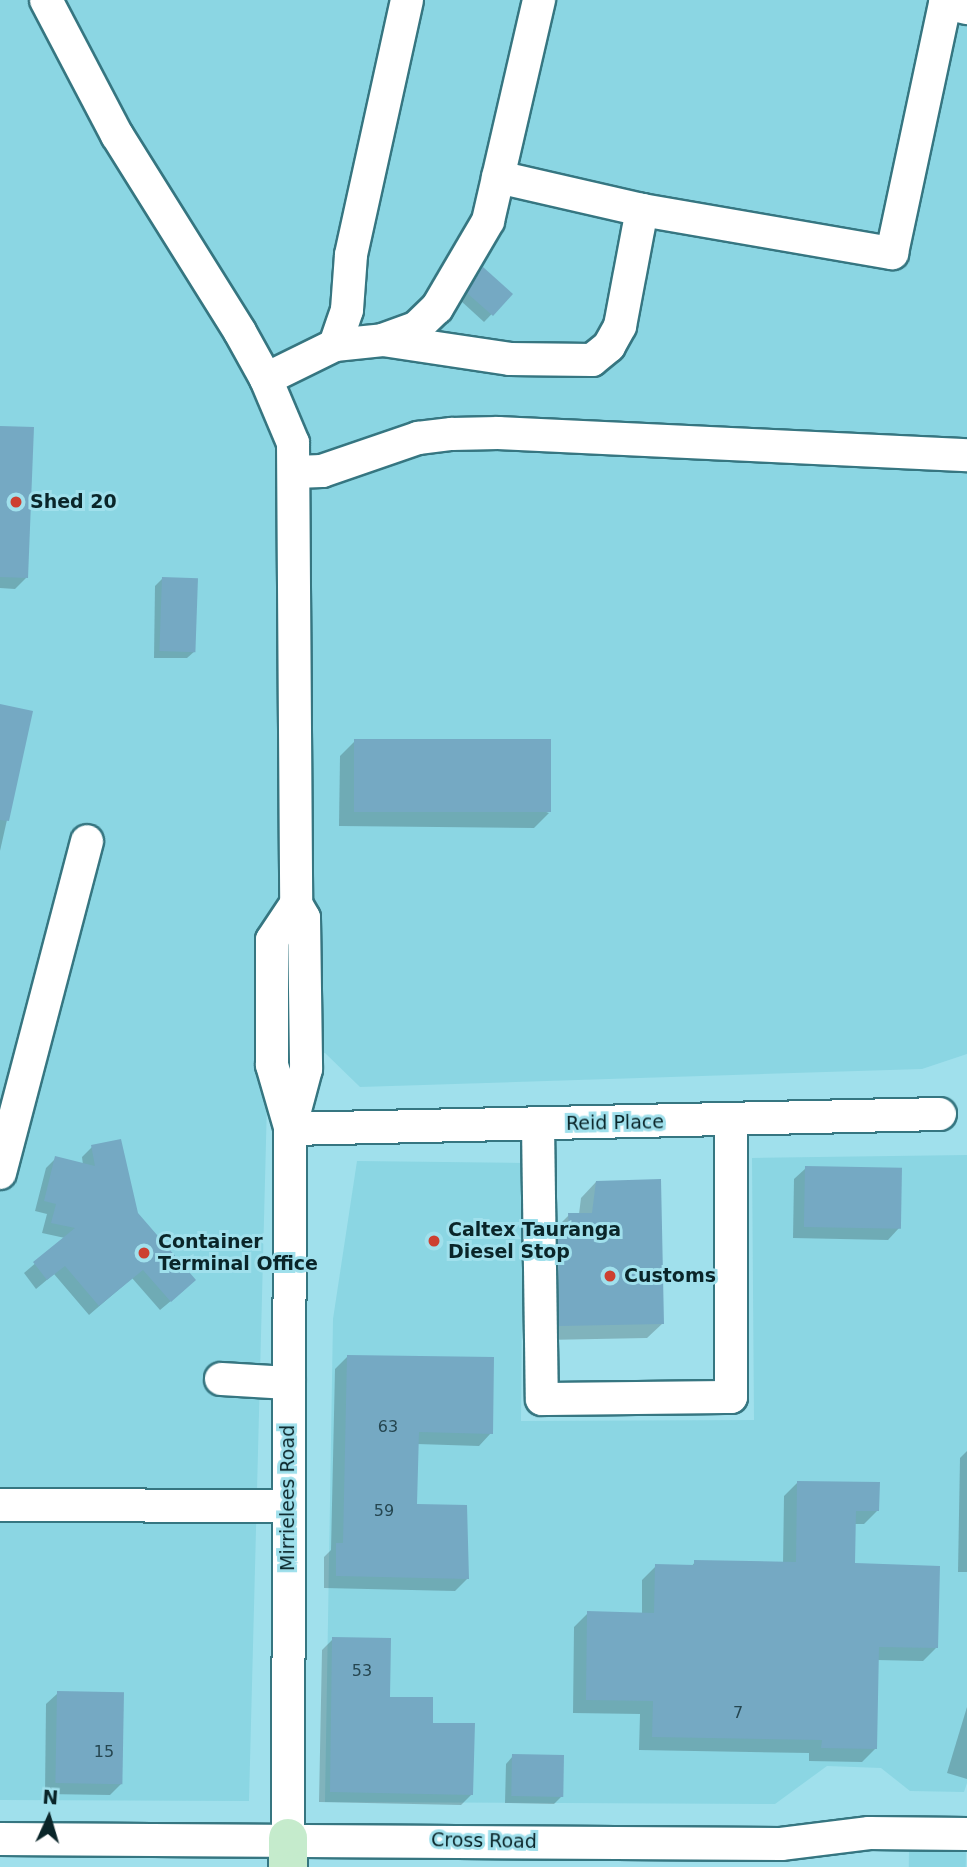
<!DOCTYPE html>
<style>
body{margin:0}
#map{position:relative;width:967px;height:1867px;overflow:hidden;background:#a0e0ec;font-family:"DejaVu Sans",sans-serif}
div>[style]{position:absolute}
.built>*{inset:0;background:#8bd6e3;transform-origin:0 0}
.shadow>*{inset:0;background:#0003}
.building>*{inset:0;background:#75a9c3;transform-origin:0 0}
.roads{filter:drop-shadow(2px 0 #367681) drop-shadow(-2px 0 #367681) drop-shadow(0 2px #367681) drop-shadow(0 -2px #367681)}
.minor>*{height:32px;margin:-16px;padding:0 16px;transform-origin:16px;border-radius:16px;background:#fff}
.major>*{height:38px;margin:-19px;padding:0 19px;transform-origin:19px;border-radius:19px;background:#c5ebcc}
.dots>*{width:19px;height:19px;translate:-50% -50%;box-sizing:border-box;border:4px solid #a0e0ec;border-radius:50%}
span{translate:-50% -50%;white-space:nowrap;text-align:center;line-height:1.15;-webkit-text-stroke:6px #a0e0ec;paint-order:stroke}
.number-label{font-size:16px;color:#254650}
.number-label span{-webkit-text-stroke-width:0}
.poi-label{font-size:19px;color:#0a2529;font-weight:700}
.left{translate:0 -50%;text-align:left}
.street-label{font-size:19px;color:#0a2529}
.north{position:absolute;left:14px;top:1783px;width:70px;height:70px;-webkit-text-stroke:5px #a0e0ec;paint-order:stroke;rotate:4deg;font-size:19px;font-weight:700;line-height:28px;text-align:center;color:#0a2529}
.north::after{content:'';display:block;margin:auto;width:24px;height:32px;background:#0a2529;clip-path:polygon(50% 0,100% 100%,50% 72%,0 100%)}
</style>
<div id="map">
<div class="built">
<div style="clip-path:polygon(0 0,967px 0,967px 1054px,922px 1069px,360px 1087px,325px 1053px,258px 1058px,267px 1103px,249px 1801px,0 1800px)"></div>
<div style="clip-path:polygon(967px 1155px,967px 1783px,964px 1792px,910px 1791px,881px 1768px,827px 1766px,775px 1804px,325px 1802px,333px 1319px,357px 1161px,523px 1163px,521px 1421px,754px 1420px,752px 1158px)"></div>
<div style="left:909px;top:1851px;width:57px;height:16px;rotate:1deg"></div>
</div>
<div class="shadow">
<div style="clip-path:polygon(483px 269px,511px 294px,484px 322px,461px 301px)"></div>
<div style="clip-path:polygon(0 428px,26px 578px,15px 589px,0 588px)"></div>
<div style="clip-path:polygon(162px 579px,195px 651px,187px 658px,154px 658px,155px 586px)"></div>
<div style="clip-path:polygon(0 706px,31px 713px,0 851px)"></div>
<div style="clip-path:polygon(355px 741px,549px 813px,534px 828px,339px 826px,340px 756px)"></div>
<div style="clip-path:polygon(92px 1147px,184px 1290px,160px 1310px,132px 1278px,89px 1315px,54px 1274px,36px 1289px,24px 1273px,65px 1238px,42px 1233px,47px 1214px,35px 1211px,46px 1168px,56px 1158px,83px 1165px,82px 1157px)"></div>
<div style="clip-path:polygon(806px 1168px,899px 1228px,888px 1240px,793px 1238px,794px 1179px)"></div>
<div style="clip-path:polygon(596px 1182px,663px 1323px,647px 1338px,545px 1340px,554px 1230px,569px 1215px,579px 1214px,581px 1198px)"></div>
<div style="clip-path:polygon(348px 1356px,491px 1433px,479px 1446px,417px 1444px,415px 1506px,468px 1578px,455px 1591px,324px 1588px,324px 1557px,331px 1550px,335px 1369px)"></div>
<div style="clip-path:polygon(967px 1451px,967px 1572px,958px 1572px,960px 1458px)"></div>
<div style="clip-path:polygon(798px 1482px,878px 1510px,864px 1524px,854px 1524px,853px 1565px,936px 1648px,923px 1661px,877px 1660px,876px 1748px,862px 1762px,809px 1761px,809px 1753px,639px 1750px,640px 1714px,573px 1713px,574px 1627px,588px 1613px,642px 1614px,642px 1580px,656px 1566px,691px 1567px,695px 1562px,783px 1564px,784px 1496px)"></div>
<div style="clip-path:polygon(333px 1639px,388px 1698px,431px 1724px,472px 1794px,461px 1805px,319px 1802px,322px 1650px)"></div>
<div style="clip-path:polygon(58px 1693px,122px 1783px,110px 1795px,45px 1794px,46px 1704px)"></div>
<div style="clip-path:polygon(967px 1707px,967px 1779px,947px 1773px)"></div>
<div style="clip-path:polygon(513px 1756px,562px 1796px,554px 1804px,505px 1803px,506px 1764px)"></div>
</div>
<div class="building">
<div style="clip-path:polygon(483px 267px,513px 294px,493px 316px,467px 293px)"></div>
<div style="clip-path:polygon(0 426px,34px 427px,28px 578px,0 577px)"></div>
<div style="left:162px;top:577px;width:36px;height:74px;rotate:2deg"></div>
<div style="clip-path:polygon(0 704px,33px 711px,9px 821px,0 820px)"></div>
<div style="left:354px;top:739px;width:197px;height:73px"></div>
<div style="clip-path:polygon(121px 1139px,138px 1213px,196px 1280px,171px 1302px,143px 1270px,99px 1306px,65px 1266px,47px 1280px,33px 1262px,75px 1228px,51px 1223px,56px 1204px,44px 1201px,55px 1156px,95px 1166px,91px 1145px)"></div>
<div style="left:805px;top:1166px;width:97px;height:61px;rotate:1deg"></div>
<div style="clip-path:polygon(661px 1179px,664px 1324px,559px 1326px,558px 1229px,569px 1229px,568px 1213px,592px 1213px,596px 1181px)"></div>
<div style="clip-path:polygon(347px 1355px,494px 1357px,493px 1434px,419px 1432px,417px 1504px,467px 1505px,469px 1579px,336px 1576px,336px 1543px,343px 1543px)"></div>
<div style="clip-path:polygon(797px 1481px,880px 1482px,879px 1511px,856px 1511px,855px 1563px,940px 1566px,938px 1648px,879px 1647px,877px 1749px,821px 1748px,822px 1740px,652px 1737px,653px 1701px,586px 1700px,587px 1611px,654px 1613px,655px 1564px,694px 1565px,694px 1560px,796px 1562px)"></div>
<div style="clip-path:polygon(332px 1637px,391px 1638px,390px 1697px,433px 1697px,433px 1723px,475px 1723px,473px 1795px,330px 1792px)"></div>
<div style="left:57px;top:1691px;width:67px;height:92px;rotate:1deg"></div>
<div style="left:512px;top:1754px;width:52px;height:42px;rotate:1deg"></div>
</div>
<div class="roads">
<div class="minor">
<div style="left:46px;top:0;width:153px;rotate:62.3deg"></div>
<div style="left:117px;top:135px;width:232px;rotate:58deg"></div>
<div style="left:240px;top:332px;width:54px;rotate:61deg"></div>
<div style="left:266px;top:379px;width:69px;rotate:67.1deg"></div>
<div style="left:293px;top:443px;width:461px;rotate:89.6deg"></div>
<div style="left:296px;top:904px;width:16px;rotate:60deg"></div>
<div style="left:304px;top:918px;width:151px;rotate:89.2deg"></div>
<div style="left:306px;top:1069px;width:62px;rotate:104.9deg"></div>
<div style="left:290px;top:1129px;width:709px;rotate:90.16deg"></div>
<div style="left:407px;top:0;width:261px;rotate:102.4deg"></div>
<div style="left:351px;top:255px;width:55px;rotate:94.2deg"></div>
<div style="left:347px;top:310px;width:37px;rotate:109deg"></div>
<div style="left:335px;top:345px;width:48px;rotate:-5.9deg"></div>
<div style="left:383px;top:340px;width:128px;rotate:8.5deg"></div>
<div style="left:510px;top:359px;width:82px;rotate:0.7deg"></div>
<div style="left:592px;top:360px;width:22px;rotate:-39deg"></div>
<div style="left:609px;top:346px;width:23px;rotate:-61deg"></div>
<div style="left:620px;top:326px;width:118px;rotate:-79.3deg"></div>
<div style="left:498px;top:177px;width:148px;rotate:12.9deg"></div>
<div style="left:642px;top:210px;width:254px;rotate:9.8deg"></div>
<div style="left:892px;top:253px;width:256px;rotate:-78deg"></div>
<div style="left:945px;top:3px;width:23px;rotate:13deg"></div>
<div style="left:385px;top:339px;width:33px;rotate:-20deg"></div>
<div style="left:416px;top:328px;width:29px;rotate:-44deg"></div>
<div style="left:437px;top:308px;width:101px;rotate:-59.6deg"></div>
<div style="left:488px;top:221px;width:227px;rotate:-77deg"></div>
<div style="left:266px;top:379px;width:77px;rotate:-26.2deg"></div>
<div style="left:295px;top:472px;width:27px;rotate:-2deg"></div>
<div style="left:322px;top:471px;width:102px;rotate:-19deg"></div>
<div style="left:418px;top:438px;width:34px;rotate:-7deg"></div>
<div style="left:452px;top:434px;width:46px;rotate:-1.2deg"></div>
<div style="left:498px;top:433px;width:470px;rotate:2.7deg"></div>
<div style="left:538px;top:1125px;width:274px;rotate:89.2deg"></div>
<div style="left:542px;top:1399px;width:189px;rotate:-0.6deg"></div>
<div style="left:731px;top:1397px;width:277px;rotate:-90deg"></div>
<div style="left:290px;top:1127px;width:65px;rotate:-106.2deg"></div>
<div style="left:272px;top:1065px;width:125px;rotate:-90deg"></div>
<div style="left:272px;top:940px;width:43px;rotate:-56.3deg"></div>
<div style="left:290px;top:1129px;width:650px;rotate:-1.32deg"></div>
<div style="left:0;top:1173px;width:343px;rotate:-75.3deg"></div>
<div style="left:221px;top:1379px;width:68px;rotate:3.4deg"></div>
<div style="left:0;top:1505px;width:289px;rotate:0.2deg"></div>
<div style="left:0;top:1839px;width:781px;rotate:0.37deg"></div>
<div style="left:781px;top:1844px;width:89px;rotate:-7.1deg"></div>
<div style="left:869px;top:1833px;width:98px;rotate:0.6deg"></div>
</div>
<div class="major">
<div style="left:288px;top:1838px;width:29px;rotate:90deg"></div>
</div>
</div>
<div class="dots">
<div style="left:16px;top:502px;background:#cd4031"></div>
<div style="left:434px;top:1241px;background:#cd4031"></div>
<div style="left:144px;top:1253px;background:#cd4031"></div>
<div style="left:610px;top:1276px;background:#cd4031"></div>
</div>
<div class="number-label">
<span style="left:388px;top:1427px">63</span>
<span style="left:384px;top:1511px">59</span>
<span style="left:362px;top:1671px">53</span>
<span style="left:738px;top:1713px">7</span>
<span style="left:104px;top:1752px">15</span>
</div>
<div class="poi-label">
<span class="left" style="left:30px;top:502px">Shed 20</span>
<span class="left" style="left:448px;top:1241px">Caltex Tauranga<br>Diesel Stop</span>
<span class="left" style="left:158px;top:1253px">Container<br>Terminal Office</span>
<span class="left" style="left:624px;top:1276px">Customs</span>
</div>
<div class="street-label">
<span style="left:615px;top:1123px;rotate:-1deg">Reid Place</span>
<span style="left:288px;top:1498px;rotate:-90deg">Mirrielees Road</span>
<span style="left:484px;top:1841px;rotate:1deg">Cross Road</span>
</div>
<div class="north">N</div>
</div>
